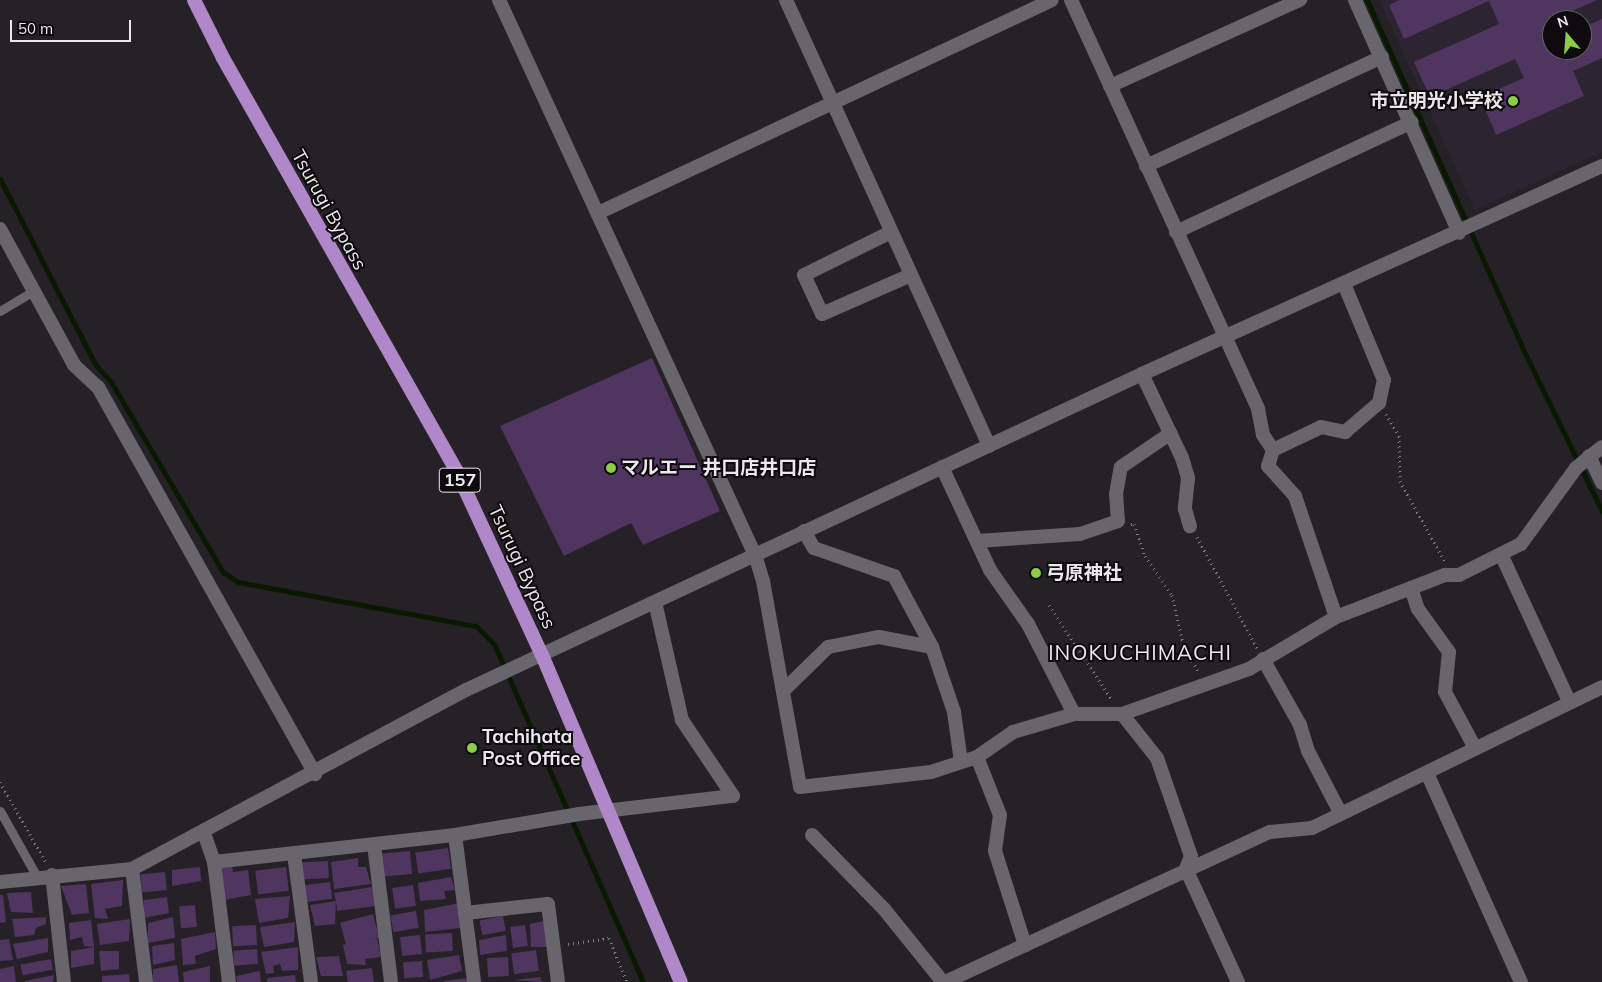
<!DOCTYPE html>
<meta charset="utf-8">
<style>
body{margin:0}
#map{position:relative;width:1602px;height:982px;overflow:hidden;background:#252127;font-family:Mulish,"Noto Sans JP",sans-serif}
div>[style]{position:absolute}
.built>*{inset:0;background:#2c2531}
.stream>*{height:5px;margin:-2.5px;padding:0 2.5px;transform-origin:2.5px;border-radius:2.5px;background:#091900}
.building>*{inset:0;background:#4f355f;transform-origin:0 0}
.path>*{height:3px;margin-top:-1.5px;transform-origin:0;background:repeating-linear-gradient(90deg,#817e83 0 1px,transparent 0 5px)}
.service>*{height:9px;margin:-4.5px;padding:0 4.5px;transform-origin:4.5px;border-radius:4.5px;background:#69656c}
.minor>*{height:14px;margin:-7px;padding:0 7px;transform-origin:7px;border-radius:7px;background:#69656c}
.tertiary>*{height:14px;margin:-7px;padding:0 7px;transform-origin:7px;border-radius:7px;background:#69656c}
.trunk>*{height:14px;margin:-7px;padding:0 7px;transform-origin:7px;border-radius:7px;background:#b088c9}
.dots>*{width:14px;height:14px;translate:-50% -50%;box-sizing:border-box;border:2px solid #0d0b0e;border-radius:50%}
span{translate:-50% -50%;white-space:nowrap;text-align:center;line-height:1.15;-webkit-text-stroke:4px #0d0b0e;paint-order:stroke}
.shield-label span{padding:1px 4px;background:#0d0b0e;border:1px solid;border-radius:4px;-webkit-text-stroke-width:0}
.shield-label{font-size:18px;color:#ebe8ec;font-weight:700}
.poi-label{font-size:19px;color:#ebe8ec;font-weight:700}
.right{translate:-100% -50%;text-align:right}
.left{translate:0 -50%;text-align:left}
.street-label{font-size:19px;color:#ebe8ec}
.quarter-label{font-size:21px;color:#ebe8ec;letter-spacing:1px}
.north{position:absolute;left:1542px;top:10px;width:50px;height:50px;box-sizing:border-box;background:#0d0b0e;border:1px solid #666367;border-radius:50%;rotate:342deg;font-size:14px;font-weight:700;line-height:20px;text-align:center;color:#ebe8ec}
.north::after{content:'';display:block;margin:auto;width:18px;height:22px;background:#8bce46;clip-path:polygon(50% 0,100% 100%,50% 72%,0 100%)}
.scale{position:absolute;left:10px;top:20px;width:121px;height:22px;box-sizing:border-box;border:2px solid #ebe8ec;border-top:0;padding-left:6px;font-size:15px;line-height:18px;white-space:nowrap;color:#ebe8ec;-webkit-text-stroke:4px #0d0b0e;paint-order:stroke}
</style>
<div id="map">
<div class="built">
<div style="clip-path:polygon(evenodd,1379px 0,1602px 0,1602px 152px,1475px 210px,1379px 0,1552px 20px,1582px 20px,1582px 50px,1552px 50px,1552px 20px)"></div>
</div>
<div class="stream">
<div style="left:1367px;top:0;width:378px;rotate:65.9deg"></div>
<div style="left:1521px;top:345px;width:185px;rotate:64deg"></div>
<div style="left:0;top:179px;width:208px;rotate:62.8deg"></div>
<div style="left:95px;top:364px;width:24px;rotate:48deg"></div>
<div style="left:111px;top:382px;width:221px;rotate:59.5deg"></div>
<div style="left:223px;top:572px;width:18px;rotate:34deg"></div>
<div style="left:238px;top:582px;width:242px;rotate:10.5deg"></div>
<div style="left:476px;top:626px;width:25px;rotate:45deg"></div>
<div style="left:494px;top:644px;width:369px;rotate:66.2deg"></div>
</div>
<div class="building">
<div style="clip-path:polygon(1399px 0,1597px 0,1549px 21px,1552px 50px,1582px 50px,1582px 28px,1602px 19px,1602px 58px,1573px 71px,1584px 96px,1496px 135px,1480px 97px,1524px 78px,1515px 59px,1430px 97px,1414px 62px,1499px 24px,1489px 1px,1404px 39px,1389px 5px)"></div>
<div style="clip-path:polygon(652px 358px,720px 511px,643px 545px,631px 523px,564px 556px,500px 426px)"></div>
<div style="left:448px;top:848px;width:21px;height:33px;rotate:82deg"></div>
<div style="left:410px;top:851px;width:23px;height:29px;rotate:85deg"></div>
<div style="clip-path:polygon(358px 858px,358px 867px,366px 867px,371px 884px,334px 889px,331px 862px)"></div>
<div style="left:328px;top:861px;width:17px;height:28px;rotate:87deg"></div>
<div style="clip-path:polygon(232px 866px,233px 872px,248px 870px,251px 895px,224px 900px,220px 868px)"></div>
<div style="clip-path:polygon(200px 867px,201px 881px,172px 886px,172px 870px)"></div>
<div style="left:286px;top:867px;width:24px;height:31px;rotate:83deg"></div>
<div style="left:165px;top:872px;width:18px;height:25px;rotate:84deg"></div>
<div style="clip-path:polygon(451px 877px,455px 890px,444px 891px,446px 899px,420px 901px,418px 883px)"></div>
<div style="clip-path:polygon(123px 880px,122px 906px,105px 909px,108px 919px,95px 918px,91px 884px)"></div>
<div style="left:330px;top:882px;width:17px;height:27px;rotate:83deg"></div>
<div style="clip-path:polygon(86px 884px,89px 913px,72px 915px,61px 886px)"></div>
<div style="left:413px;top:885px;width:21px;height:21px;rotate:82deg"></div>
<div style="clip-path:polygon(372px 887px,376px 906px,337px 911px,336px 901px,335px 924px,315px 926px,310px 905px,336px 901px,334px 893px)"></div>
<div style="clip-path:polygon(31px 892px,33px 913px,11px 912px,7px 893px)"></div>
<div style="clip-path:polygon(0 895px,3px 895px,6px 922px,0 923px)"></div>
<div style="clip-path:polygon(290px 896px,288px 918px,259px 923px,255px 899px)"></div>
<div style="clip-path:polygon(167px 897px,169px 913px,144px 918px,144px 900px)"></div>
<div style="clip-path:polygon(459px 903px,461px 928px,425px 932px,424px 910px)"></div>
<div style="left:195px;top:905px;width:22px;height:16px;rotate:85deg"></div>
<div style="left:416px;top:911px;width:17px;height:26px;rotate:80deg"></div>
<div style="left:373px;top:914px;width:24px;height:34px;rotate:75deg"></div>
<div style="left:503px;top:916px;width:15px;height:24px;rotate:79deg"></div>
<div style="clip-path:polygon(46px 917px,46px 924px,36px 928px,34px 935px,15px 937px,12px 919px)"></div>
<div style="clip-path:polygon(173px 917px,175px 938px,148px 943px,148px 923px)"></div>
<div style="clip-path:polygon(130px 919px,129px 941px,100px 945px,97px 924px)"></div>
<div style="clip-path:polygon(91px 920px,94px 947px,84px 946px,82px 937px,70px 940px,69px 923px)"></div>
<div style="clip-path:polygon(544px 921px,548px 947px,531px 947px,530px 924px)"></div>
<div style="clip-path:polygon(295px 922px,294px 942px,264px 947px,260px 927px)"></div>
<div style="left:256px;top:925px;width:20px;height:24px;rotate:87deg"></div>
<div style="left:525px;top:925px;width:21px;height:15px;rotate:82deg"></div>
<div style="clip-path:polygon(215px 932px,216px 949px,195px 956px,196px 964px,183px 965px,181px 939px)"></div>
<div style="left:452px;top:933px;width:18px;height:27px;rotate:87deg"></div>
<div style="left:420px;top:935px;width:19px;height:20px;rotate:84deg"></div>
<div style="clip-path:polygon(506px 935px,507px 951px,480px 955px,479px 940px)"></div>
<div style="clip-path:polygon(48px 938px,48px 952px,17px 959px,13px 944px)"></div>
<div style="clip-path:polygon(377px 938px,381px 957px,365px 959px,366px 965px,347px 964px,343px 945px)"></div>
<div style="clip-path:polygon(9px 939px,13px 960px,0 961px,0 940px)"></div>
<div style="clip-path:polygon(174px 943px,175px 960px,153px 965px,152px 946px)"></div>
<div style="clip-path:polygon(94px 947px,94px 964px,71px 968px,71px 951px)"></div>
<div style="clip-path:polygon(298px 947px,298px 970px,282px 971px,280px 964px,273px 966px,274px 973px,266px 974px,261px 952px)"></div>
<div style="left:257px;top:949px;width:15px;height:24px;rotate:86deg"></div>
<div style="left:536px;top:950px;width:21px;height:25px;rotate:82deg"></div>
<div style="clip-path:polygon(99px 951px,119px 951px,119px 969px,101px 971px)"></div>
<div style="clip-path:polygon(459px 955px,462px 971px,430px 980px,427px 960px)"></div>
<div style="clip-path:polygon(339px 956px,343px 976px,321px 976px,316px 957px)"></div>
<div style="left:508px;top:957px;width:19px;height:21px;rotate:87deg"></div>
<div style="left:51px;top:959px;width:11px;height:31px;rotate:80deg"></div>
<div style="left:422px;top:961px;width:16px;height:19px;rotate:86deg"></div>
<div style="clip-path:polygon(177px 965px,179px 982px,153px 982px,153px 969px)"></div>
<div style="clip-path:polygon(14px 966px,16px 982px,0 982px,0 969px)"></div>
<div style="clip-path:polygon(210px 966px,210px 982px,184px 982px,183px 972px)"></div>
<div style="clip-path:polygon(372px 968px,374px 982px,348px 982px,346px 971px)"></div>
<div style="clip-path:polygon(260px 971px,261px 982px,237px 982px,236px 976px)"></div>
<div style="clip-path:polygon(129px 974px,130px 982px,102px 982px,102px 976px)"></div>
<div style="clip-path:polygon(54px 975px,53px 982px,25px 982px,25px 981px)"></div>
<div style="clip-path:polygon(295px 975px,296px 982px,267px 982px,267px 978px)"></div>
<div style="clip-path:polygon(540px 977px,542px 982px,513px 980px)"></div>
<div style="clip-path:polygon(467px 978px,468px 982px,444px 982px,444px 981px)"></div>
</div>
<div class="path">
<div style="left:1386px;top:414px;width:26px;rotate:59deg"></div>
<div style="left:1399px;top:436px;width:45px;rotate:88.7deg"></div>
<div style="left:1400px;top:481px;width:93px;rotate:60.9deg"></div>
<div style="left:1131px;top:524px;width:3px"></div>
<div style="left:1134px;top:524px;width:34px;rotate:71deg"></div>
<div style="left:1145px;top:556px;width:47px;rotate:55.3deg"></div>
<div style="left:1172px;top:595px;width:49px;rotate:77.1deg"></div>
<div style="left:1183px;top:643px;width:34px;rotate:62deg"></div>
<div style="left:1197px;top:537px;width:126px;rotate:61.6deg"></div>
<div style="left:1049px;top:605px;width:114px;rotate:56.4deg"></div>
<div style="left:0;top:782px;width:95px;rotate:60.2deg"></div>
<div style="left:568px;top:944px;width:41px;rotate:-8.3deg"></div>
<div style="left:609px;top:938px;width:48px;rotate:67.8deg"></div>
</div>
<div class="service">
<div style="left:0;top:311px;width:39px;rotate:-31deg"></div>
<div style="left:0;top:811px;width:76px;rotate:60.7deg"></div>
</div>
<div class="minor">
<div style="left:499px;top:0;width:611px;rotate:65.24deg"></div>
<div style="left:755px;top:555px;width:27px;rotate:73deg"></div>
<div style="left:763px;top:581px;width:209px;rotate:79.8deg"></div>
<div style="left:800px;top:787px;width:132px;rotate:-6.5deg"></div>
<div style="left:931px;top:772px;width:48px;rotate:-18.1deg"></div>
<div style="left:977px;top:757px;width:44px;rotate:-34.8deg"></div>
<div style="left:1013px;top:732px;width:64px;rotate:-16.4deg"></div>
<div style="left:1074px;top:714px;width:48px"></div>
<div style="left:1122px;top:714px;width:135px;rotate:-19.5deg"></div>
<div style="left:1249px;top:669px;width:101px;rotate:-30.9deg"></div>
<div style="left:1336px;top:617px;width:117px;rotate:-21.1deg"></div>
<div style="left:1445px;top:575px;width:14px"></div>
<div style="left:1459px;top:575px;width:69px;rotate:-26.6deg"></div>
<div style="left:1521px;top:544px;width:94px;rotate:-54.1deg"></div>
<div style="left:1576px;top:468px;width:33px;rotate:-39deg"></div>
<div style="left:786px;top:0;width:490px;rotate:65.5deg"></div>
<div style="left:1071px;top:0;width:450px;rotate:65.4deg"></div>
<div style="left:1258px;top:409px;width:26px;rotate:79deg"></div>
<div style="left:1263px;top:435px;width:18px;rotate:56deg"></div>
<div style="left:1273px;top:450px;width:53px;rotate:-25.6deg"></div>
<div style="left:1321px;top:427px;width:25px;rotate:12deg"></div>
<div style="left:1345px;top:432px;width:45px;rotate:-40.5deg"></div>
<div style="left:1379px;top:403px;width:24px;rotate:-78deg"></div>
<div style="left:1384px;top:380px;width:104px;rotate:-112.6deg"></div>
<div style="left:1355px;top:0;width:255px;rotate:65.9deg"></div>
<div style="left:1110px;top:86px;width:209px;rotate:-24.4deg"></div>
<div style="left:1146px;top:166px;width:260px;rotate:-24.8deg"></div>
<div style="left:598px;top:213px;width:501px;rotate:-25.13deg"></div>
<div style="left:0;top:229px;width:155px;rotate:61.4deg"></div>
<div style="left:74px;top:365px;width:33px;rotate:43deg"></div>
<div style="left:98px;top:387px;width:444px;rotate:60.7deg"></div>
<div style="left:891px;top:232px;width:97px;rotate:153.7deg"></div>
<div style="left:804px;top:275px;width:43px;rotate:65.2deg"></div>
<div style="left:822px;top:314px;width:97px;rotate:-23.7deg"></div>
<div style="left:1176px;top:232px;width:260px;rotate:-25deg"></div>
<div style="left:1142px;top:374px;width:93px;rotate:64.5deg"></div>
<div style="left:1182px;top:458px;width:21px;rotate:73deg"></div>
<div style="left:1188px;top:478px;width:31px;rotate:96deg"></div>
<div style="left:1185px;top:509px;width:18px;rotate:74deg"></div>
<div style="left:1273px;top:450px;width:17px;rotate:107deg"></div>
<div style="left:1268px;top:466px;width:40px;rotate:48deg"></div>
<div style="left:1295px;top:496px;width:128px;rotate:71.3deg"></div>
<div style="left:1589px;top:456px;width:30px;rotate:64deg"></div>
<div style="left:942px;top:467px;width:114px;rotate:65deg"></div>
<div style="left:990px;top:570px;width:66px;rotate:54.9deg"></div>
<div style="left:1028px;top:624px;width:101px;rotate:62.9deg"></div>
<div style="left:804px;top:531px;width:20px;rotate:60deg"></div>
<div style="left:814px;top:548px;width:85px;rotate:19.3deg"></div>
<div style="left:894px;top:576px;width:81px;rotate:61.8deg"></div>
<div style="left:932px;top:647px;width:69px;rotate:71.3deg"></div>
<div style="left:954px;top:712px;width:50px;rotate:82deg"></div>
<div style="left:977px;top:541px;width:103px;rotate:-3.9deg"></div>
<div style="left:1080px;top:534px;width:40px;rotate:-18.9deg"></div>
<div style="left:1118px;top:521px;width:27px;rotate:-94deg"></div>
<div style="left:1116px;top:494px;width:27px;rotate:-80deg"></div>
<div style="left:1121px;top:467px;width:60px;rotate:-34.2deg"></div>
<div style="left:1501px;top:554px;width:162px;rotate:65.2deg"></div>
<div style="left:1411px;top:588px;width:22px;rotate:72deg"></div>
<div style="left:1418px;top:609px;width:53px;rotate:54.2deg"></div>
<div style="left:1449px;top:652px;width:40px;rotate:95.7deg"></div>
<div style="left:1445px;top:692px;width:64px;rotate:61.8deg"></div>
<div style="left:1263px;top:659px;width:76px;rotate:60.7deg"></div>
<div style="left:1300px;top:725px;width:27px;rotate:73deg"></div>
<div style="left:1308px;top:751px;width:71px;rotate:62.4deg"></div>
<div style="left:784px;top:690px;width:62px;rotate:-44.3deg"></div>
<div style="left:828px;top:647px;width:52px;rotate:-11.1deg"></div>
<div style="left:879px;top:637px;width:54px;rotate:10.7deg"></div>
<div style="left:1122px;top:714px;width:56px;rotate:51.5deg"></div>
<div style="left:1157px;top:758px;width:104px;rotate:70.9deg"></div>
<div style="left:1191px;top:856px;width:14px;rotate:111deg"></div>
<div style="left:1186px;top:869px;width:124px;rotate:65.3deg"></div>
<div style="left:977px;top:757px;width:62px;rotate:68.4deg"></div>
<div style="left:1000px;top:815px;width:36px;rotate:98deg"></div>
<div style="left:995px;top:851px;width:99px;rotate:72.3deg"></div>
<div style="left:1427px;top:773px;width:229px;rotate:65.8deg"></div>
<div style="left:204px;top:833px;width:31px;rotate:71deg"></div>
<div style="left:214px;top:862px;width:243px;rotate:-6.4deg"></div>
<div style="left:455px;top:835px;width:126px;rotate:-9.6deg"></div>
<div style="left:579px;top:814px;width:155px;rotate:-6.7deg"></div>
<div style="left:733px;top:796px;width:92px;rotate:-123.9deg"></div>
<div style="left:682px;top:720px;width:121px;rotate:-102.9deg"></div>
<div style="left:455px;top:835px;width:148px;rotate:82.6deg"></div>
<div style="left:812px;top:835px;width:103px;rotate:45.8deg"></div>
<div style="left:884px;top:909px;width:94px;rotate:51.1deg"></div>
<div style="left:374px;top:845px;width:138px;rotate:82.9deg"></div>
<div style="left:294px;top:854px;width:129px;rotate:82.4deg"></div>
<div style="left:214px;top:862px;width:121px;rotate:82.9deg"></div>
<div style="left:132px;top:869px;width:114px;rotate:82.9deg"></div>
<div style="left:52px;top:875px;width:108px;rotate:83.6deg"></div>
<div style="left:465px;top:913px;width:83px;rotate:-6.2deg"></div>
<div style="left:548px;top:904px;width:79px;rotate:82.7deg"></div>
<div style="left:945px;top:982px;width:358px;rotate:-24.8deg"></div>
<div style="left:1270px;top:832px;width:42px;rotate:-5.4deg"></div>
<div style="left:1312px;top:828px;width:322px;rotate:-25.9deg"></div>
</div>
<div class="tertiary">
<div style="left:0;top:882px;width:133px;rotate:-5.6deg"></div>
<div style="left:132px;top:869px;width:379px;rotate:-28.2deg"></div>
<div style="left:466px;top:690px;width:746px;rotate:-25.05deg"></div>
<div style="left:1142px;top:374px;width:505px;rotate:-24.33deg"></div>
</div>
<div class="trunk">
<div style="left:194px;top:0;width:65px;rotate:63.4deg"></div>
<div style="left:223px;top:58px;width:473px;rotate:60.5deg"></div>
<div style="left:456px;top:470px;width:204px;rotate:65.1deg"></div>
<div style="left:542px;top:655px;width:355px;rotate:67deg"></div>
</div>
<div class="dots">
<div style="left:1513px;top:101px;background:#8bce46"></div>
<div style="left:611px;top:468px;background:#8bce46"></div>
<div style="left:1036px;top:573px;background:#8bce46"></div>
<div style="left:472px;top:748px;background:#8bce46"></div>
</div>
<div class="shield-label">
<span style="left:460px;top:480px">157</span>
</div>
<div class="poi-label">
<span class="right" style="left:1503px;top:101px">市立明光小学校</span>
<span class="left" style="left:621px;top:468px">マルエー 井口店井口店</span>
<span class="left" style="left:1046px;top:573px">弓原神社</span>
<span class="left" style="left:482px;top:748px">Tachihata<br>Post Office</span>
</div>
<div class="street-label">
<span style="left:329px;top:210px;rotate:61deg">Tsurugi Bypass</span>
<span style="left:522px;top:567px;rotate:65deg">Tsurugi Bypass</span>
</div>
<div class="quarter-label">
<span style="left:1140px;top:652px">INOKUCHIMACHI</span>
</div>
<div class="north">N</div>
<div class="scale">50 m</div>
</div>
